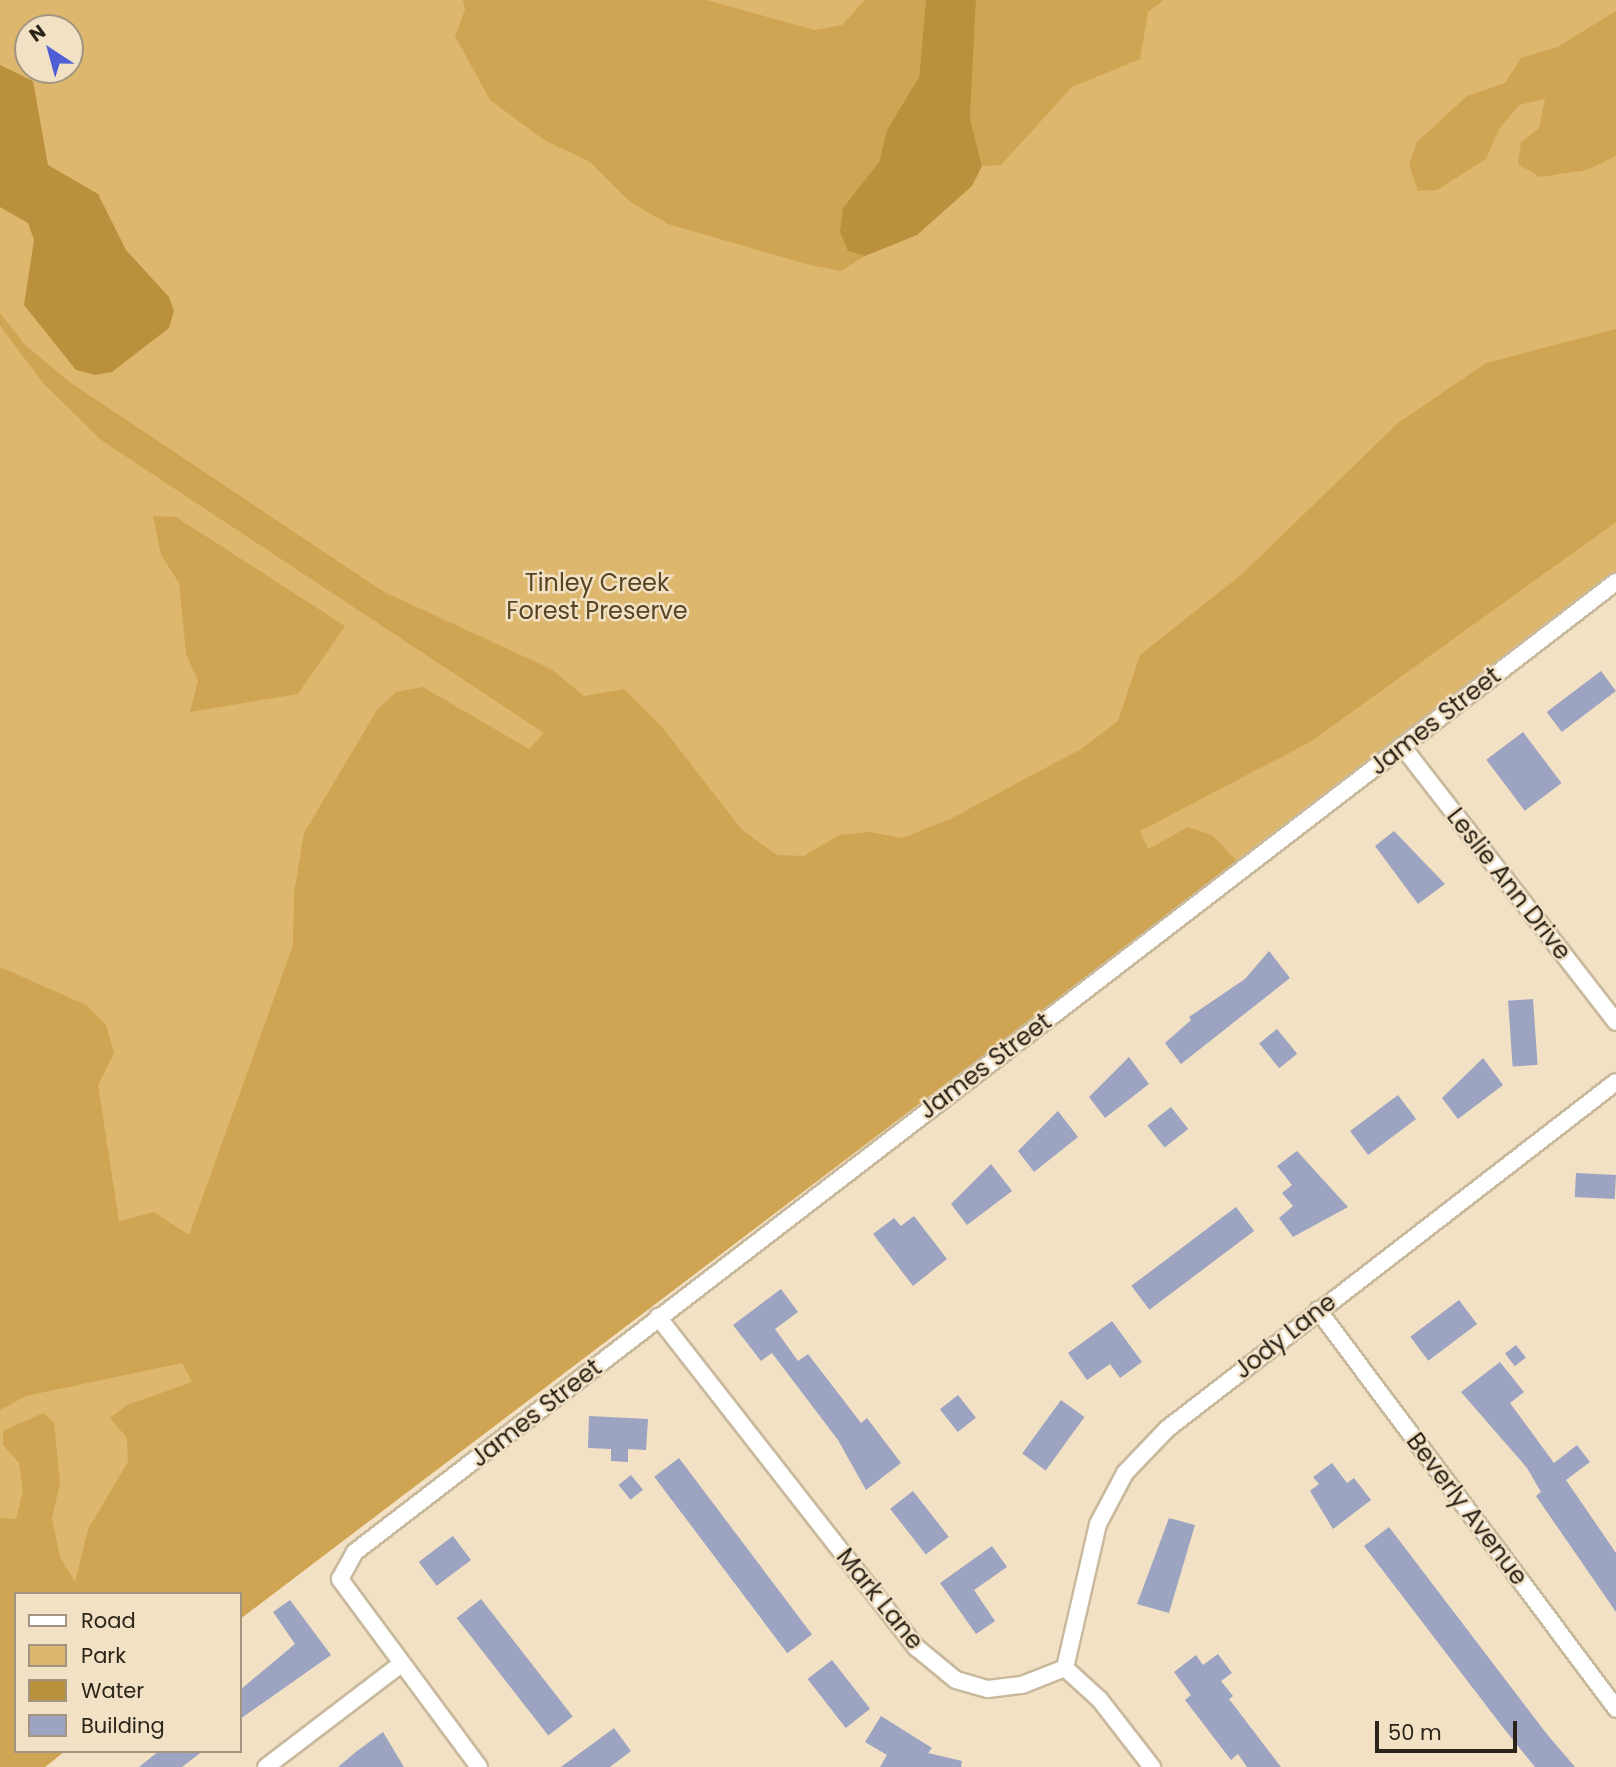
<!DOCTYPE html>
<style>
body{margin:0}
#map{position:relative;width:1616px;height:1767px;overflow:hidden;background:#f2e1c4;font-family:Poppins,sans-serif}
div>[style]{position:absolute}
.green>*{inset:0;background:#deb76e}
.forest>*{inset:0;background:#cfa553}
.water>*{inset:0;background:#ba903d}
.building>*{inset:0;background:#9ca4c1;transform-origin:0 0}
.roads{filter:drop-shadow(2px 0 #c9b99d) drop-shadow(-2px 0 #c9b99d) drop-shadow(0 2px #c9b99d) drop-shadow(0 -2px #c9b99d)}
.minor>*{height:16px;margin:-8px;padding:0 8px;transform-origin:8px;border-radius:8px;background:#fff}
span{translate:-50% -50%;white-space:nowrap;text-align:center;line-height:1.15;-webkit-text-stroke:5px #f2e1c4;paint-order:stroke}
.park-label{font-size:24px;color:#574522}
.street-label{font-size:24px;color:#2a2419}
.legend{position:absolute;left:14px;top:1592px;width:228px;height:161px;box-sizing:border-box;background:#f2e1c4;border:2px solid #a29580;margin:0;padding:9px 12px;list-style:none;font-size:21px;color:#2a2419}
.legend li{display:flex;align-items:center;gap:14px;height:35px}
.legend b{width:35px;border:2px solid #a29580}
.north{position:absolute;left:14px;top:14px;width:70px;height:70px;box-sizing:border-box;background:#f2e1c4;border:2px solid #a29580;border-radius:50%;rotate:324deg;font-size:19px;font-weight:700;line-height:28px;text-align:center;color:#2a2419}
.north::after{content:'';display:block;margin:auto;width:24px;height:32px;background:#4f5ed4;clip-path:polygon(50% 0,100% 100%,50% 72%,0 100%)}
.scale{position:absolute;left:1375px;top:1721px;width:142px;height:32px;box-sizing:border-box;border:4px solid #2a2419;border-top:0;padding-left:9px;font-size:21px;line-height:24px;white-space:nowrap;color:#2a2419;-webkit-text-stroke:5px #f2e1c4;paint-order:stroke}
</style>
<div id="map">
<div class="green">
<div style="clip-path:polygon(evenodd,0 0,1616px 0,1616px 575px,240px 1619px,240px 1594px,16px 1594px,16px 1751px,65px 1751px,45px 1767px,0 1767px,0 0,28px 28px,70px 28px,70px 70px,28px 70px,28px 28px)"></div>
</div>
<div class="forest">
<div style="clip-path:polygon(463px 0,706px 0,815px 30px,842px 25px,865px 0,926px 0,919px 77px,887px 130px,879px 162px,843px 208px,848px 251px,865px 256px,841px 271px,810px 265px,668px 224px,629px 201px,590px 162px,544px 140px,490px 100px,455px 36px,465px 10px)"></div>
<div style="clip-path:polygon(976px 0,1164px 0,1148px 12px,1140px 59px,1072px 87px,1001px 165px,982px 166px,970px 119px)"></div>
<div style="clip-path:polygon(1616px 11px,1616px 156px,1587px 170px,1540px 177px,1518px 164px,1521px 142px,1539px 128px,1545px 99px,1519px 105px,1499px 129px,1486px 159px,1437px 190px,1418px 191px,1409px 165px,1417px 142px,1467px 96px,1505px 83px,1521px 58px,1558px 47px)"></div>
<div style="clip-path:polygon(0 313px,25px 345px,71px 383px,384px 592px,551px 669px,584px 696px,624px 689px,662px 727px,742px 830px,777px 855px,804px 856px,839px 835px,870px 832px,902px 838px,950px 819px,1081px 749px,1118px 721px,1140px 655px,1241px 575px,1398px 423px,1486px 363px,1616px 329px,1616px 522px,1310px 742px,1140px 831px,1148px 849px,1188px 827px,1212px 835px,1238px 862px,240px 1619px,240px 1594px,16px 1594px,16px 1751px,65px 1751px,45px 1767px,0 1767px,0 1518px,16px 1519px,23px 1491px,19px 1463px,3px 1445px,3px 1431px,43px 1413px,54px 1422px,60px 1483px,52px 1518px,60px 1557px,75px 1582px,88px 1529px,128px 1462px,127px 1438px,110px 1418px,127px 1405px,192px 1382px,182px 1363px,26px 1396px,0 1410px,0 967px,86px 1005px,106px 1025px,114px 1053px,98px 1085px,119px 1221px,154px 1212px,189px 1235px,293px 945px,294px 893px,304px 833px,377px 710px,396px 692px,423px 687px,529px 749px,544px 733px,101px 440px,43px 383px,0 326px)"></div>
<div style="clip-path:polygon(153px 516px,176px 517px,345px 626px,298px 694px,190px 712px,198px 681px,186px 654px,179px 583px,161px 555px)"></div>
</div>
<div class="water">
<div style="clip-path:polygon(926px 0,976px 0,970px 119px,982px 166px,972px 186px,917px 235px,865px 256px,848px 251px,840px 232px,843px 208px,879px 162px,887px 130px,919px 77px)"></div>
<div style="clip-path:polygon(0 65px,33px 81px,48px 165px,98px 194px,126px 250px,169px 297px,174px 311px,169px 328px,112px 372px,95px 375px,76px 370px,24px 305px,34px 240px,28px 223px,0 207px)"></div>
</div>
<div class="building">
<div style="left:1601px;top:671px;width:25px;height:68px;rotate:53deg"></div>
<div style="left:1523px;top:732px;width:64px;height:46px;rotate:53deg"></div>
<div style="clip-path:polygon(1394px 831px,1445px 884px,1418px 904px,1375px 846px)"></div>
<div style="clip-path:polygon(1269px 951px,1290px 978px,1181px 1064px,1165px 1043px,1191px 1020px,1189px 1017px,1245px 979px)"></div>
<div style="left:1533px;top:999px;width:66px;height:25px;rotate:86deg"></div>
<div style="left:1277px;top:1029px;width:32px;height:23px;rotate:51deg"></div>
<div style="clip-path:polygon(1129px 1057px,1149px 1084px,1105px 1118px,1089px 1097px)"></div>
<div style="clip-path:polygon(1483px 1058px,1503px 1085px,1458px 1119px,1442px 1098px)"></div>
<div style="left:1398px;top:1095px;width:30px;height:60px;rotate:53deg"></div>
<div style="left:1171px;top:1107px;width:28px;height:30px;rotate:52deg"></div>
<div style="clip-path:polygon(1058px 1111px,1078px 1137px,1034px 1172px,1018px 1151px)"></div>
<div style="clip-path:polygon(1297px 1151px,1348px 1207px,1293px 1237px,1279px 1218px,1293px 1206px,1282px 1193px,1292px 1185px,1277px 1166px)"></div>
<div style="clip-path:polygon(991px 1164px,1012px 1191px,967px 1225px,951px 1204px)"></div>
<div style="left:1576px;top:1173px;width:40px;height:24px;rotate:3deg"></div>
<div style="left:1236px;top:1207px;width:30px;height:131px;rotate:53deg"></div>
<div style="clip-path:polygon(914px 1216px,947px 1259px,913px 1286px,873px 1234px,894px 1218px,901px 1226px)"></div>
<div style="clip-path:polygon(781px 1289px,798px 1312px,775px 1329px,798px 1361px,808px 1354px,861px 1423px,867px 1418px,901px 1463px,866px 1490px,838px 1440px,772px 1353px,761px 1361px,733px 1325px)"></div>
<div style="left:1459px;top:1300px;width:30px;height:61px;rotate:53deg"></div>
<div style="clip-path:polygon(1112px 1321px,1142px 1362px,1120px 1378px,1110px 1364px,1087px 1380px,1068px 1353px)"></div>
<div style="left:1516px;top:1345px;width:16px;height:14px;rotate:52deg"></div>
<div style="clip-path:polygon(1500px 1362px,1524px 1392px,1510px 1403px,1554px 1463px,1577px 1445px,1590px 1462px,1566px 1480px,1616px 1553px,1616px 1612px,1536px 1496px,1541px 1492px,1527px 1468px,1461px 1392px)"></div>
<div style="left:958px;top:1395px;width:29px;height:23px;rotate:52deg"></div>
<div style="left:1061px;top:1400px;width:29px;height:66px;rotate:36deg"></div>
<div style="clip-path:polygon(589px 1416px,648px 1419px,646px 1450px,628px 1449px,628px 1462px,611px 1461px,611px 1449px,588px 1448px)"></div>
<div style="left:679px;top:1458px;width:221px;height:31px;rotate:53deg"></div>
<div style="clip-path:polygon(1332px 1463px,1347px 1483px,1354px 1478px,1371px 1500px,1333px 1529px,1310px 1491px,1319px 1484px,1313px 1477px)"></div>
<div style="left:631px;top:1475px;width:19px;height:16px;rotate:51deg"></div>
<div style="left:913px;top:1491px;width:58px;height:29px;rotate:52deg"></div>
<div style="clip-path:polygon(1169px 1518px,1195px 1525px,1169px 1613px,1137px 1604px)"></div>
<div style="clip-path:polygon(1389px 1527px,1546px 1733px,1575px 1767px,1535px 1767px,1505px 1730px,1364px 1546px)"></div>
<div style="left:453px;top:1536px;width:30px;height:43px;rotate:53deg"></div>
<div style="clip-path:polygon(992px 1546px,1007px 1567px,974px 1590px,995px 1621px,976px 1634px,940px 1583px)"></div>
<div style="left:481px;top:1599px;width:149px;height:31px;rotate:52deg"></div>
<div style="clip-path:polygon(290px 1600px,331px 1655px,240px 1719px,240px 1690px,295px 1644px,273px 1612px)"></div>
<div style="clip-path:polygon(1218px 1654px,1232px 1673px,1221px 1681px,1233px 1696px,1229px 1699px,1281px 1767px,1247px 1767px,1238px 1754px,1231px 1760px,1185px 1700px,1191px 1695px,1174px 1672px,1196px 1655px,1203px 1665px)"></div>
<div style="left:832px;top:1660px;width:62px;height:31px;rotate:52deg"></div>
<div style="clip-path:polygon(881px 1716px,932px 1748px,928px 1753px,962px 1761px,961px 1767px,880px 1767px,887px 1755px,865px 1742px)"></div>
<div style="clip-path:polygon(614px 1728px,631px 1751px,610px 1767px,561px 1767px)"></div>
<div style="clip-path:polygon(383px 1732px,404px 1767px,338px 1767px,357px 1751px)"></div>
<div style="clip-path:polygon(159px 1751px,203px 1751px,182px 1767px,139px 1767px)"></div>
</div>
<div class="roads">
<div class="minor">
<div style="left:1402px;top:746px;width:349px;rotate:52.2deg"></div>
<div style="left:1318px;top:1310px;width:498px;rotate:53.2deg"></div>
<div style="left:658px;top:1317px;width:420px;rotate:52deg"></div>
<div style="left:917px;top:1648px;width:50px;rotate:39.4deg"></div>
<div style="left:956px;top:1680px;width:33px;rotate:16deg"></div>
<div style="left:988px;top:1689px;width:34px;rotate:-7deg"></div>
<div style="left:1022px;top:1685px;width:46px;rotate:-21.6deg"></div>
<div style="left:1065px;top:1668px;width:47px;rotate:42.4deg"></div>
<div style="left:1100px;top:1700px;width:85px;rotate:52.2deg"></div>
<div style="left:1065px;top:1668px;width:148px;rotate:-77.1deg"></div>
<div style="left:1098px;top:1524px;width:58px;rotate:-62.1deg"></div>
<div style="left:1125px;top:1473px;width:61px;rotate:-46.3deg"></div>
<div style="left:1167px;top:1429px;width:567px;rotate:-37.7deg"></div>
<div style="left:266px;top:1767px;width:170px;rotate:-37.3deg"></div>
<div style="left:479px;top:1767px;width:234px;rotate:-126.5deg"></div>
<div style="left:340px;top:1579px;width:31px;rotate:-61deg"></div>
<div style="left:355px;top:1552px;width:1591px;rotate:-37.57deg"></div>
</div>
</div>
<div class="park-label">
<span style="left:597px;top:597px">Tinley Creek<br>Forest Preserve</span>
</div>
<div class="street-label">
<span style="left:1435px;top:721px;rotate:-38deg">James Street</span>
<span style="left:1509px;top:884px;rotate:52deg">Leslie Ann Drive</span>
<span style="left:985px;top:1066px;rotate:-37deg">James Street</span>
<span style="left:1285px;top:1336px;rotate:-38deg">Jody Lane</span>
<span style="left:536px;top:1413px;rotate:-38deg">James Street</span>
<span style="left:1467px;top:1509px;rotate:53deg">Beverly Avenue</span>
<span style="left:880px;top:1599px;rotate:51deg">Mark Lane</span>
</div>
<ul class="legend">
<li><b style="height:9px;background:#fff"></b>Road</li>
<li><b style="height:19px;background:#deb76e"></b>Park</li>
<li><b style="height:19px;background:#ba903d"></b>Water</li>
<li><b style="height:19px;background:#9ca4c1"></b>Building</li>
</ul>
<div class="north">N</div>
<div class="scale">50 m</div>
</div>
